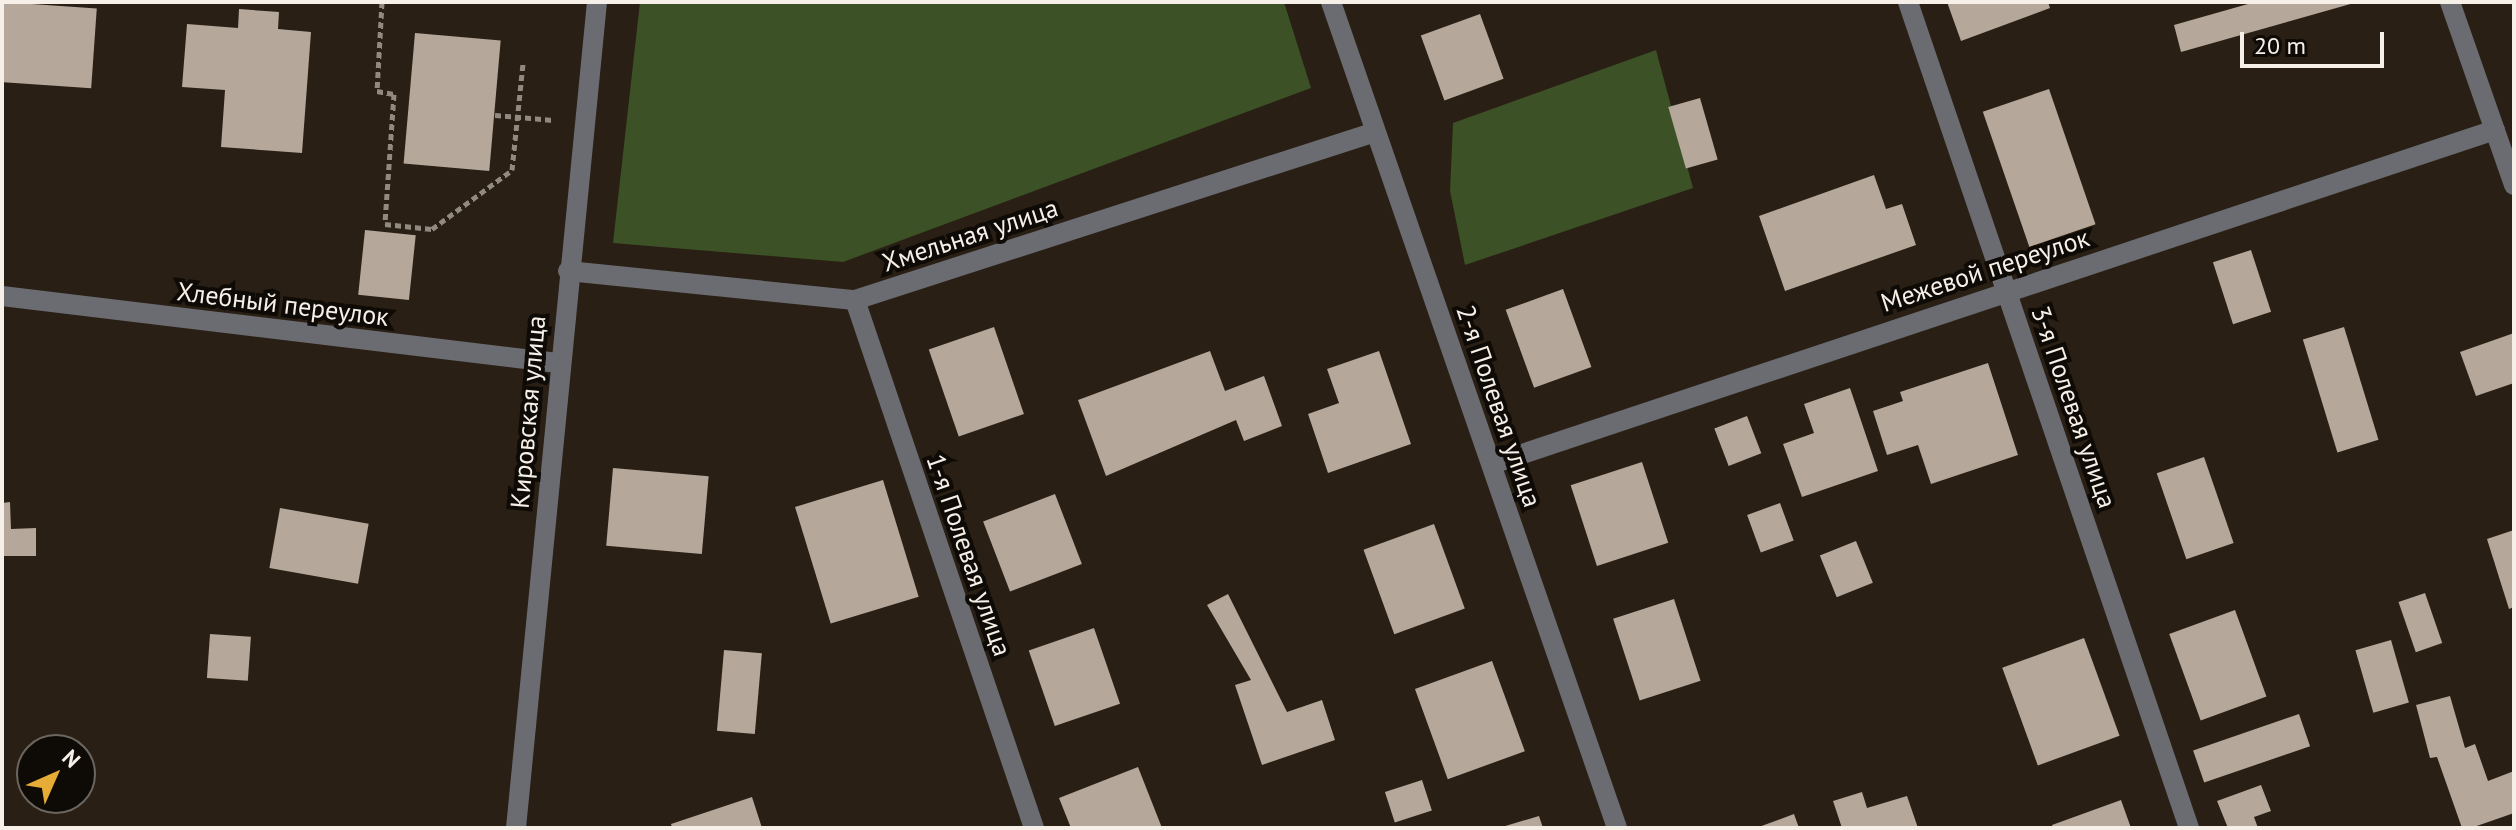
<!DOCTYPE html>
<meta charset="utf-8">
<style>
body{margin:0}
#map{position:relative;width:2516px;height:830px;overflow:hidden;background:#291f14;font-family:"PT Sans",sans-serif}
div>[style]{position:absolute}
.green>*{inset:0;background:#3c5125}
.building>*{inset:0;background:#b5a89a;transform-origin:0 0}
.path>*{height:5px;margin-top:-2.5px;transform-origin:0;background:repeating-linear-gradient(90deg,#928a81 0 6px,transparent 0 10px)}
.minor>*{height:20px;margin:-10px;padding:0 10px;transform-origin:10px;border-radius:10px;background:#6b6b72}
span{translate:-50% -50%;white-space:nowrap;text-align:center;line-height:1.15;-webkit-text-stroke:8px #0e0a06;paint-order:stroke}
.street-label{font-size:26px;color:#f6f0e8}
.frame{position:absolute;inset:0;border:4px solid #f6f0e8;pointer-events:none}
.north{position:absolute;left:16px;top:734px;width:80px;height:80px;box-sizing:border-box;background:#0e0a06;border:2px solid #6b6660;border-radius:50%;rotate:45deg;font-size:22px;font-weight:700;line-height:32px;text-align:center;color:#f6f0e8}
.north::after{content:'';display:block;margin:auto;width:28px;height:36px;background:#e6ac36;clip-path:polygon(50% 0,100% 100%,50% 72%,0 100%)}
.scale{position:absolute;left:2240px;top:32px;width:144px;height:36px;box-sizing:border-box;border:4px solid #f6f0e8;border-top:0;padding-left:10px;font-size:24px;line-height:28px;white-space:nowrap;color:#f6f0e8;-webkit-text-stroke:6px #0e0a06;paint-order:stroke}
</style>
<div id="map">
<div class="green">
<div style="clip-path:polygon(640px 2px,1284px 2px,1311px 88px,843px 262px,613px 243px)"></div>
<div style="clip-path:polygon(1656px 50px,1693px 188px,1465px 265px,1450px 191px,1453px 123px)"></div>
</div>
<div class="building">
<div style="left:3px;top:2px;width:94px;height:80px;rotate:4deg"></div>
<div style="clip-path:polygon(1947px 2px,2048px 2px,2050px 8px,1961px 41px)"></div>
<div style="clip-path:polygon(2255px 2px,2354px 2px,2354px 3px,2181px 52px,2174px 25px)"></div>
<div style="clip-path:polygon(239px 9px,279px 12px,278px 29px,311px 32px,302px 153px,221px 147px,225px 90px,182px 87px,187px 24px,238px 28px)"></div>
<div style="left:1480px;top:14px;width:69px;height:63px;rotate:70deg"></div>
<div style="left:415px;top:33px;width:86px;height:131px;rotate:5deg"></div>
<div style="left:2049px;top:89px;width:143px;height:70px;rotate:71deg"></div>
<div style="left:1700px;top:98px;width:64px;height:33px;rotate:74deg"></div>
<div style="clip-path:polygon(1874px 175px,1886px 209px,1902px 204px,1916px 245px,1785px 291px,1759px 216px)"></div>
<div style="left:365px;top:230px;width:51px;height:65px;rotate:6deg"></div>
<div style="left:2251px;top:250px;width:65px;height:40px;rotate:72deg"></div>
<div style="left:1563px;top:289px;width:83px;height:61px;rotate:70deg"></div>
<div style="left:994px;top:327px;width:92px;height:69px;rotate:71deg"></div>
<div style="left:2344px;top:327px;width:118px;height:43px;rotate:73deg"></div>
<div style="clip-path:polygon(2514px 333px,2514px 383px,2476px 396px,2460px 352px)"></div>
<div style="clip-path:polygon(1210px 351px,1225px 391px,1264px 376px,1282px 426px,1244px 441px,1236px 420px,1106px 476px,1078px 400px)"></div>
<div style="clip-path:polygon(1379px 351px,1411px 444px,1328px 473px,1308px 414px,1339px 403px,1327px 369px)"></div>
<div style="clip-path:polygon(1988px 363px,2018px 455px,1931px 484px,1918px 445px,1887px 455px,1873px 411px,1903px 401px,1900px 392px)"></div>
<div style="clip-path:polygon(1850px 388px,1878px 471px,1802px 497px,1783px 444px,1814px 433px,1804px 404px)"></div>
<div style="left:1747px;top:416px;width:40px;height:35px;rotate:69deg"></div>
<div style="left:2204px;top:457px;width:91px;height:50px;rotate:71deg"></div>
<div style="left:1642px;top:462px;width:85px;height:75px;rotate:72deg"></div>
<div style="left:613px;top:468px;width:96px;height:78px;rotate:5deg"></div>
<div style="left:883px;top:480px;width:122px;height:92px;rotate:73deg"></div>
<div style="left:1055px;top:494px;width:75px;height:77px;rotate:69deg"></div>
<div style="clip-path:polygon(10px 502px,11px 529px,36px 528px,36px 556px,2px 556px,2px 503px)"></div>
<div style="left:1780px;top:503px;width:40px;height:35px;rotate:70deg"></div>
<div style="left:280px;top:508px;width:90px;height:61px;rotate:10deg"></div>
<div style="left:1434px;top:524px;width:90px;height:75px;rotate:70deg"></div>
<div style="clip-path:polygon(2514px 530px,2514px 607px,2509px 609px,2487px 539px)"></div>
<div style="left:1856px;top:541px;width:45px;height:39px;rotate:68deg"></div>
<div style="left:2425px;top:593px;width:53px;height:28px;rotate:71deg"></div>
<div style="clip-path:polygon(1228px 594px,1287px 712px,1322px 700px,1335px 740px,1262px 765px,1235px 685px,1251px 680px,1207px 605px)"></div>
<div style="left:1674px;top:599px;width:86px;height:64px;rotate:72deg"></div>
<div style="left:2235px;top:610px;width:92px;height:70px;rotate:70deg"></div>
<div style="left:1094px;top:628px;width:80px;height:69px;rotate:71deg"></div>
<div style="left:210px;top:634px;width:41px;height:44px;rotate:4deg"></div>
<div style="left:2084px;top:638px;width:104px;height:87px;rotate:70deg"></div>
<div style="left:2391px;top:640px;width:65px;height:37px;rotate:74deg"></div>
<div style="left:724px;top:650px;width:38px;height:81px;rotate:5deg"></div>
<div style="left:1492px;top:661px;width:96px;height:82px;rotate:70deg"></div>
<div style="clip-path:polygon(2450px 696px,2465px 748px,2475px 744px,2488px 781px,2514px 771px,2514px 813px,2471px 828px,2462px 828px,2437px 757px,2430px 758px,2416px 705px)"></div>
<div style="left:2299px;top:714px;width:34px;height:112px;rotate:71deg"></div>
<div style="clip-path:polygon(1138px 767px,1162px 828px,1071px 828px,1059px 798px)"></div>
<div style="left:1422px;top:780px;width:32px;height:39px;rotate:72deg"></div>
<div style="clip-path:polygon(2261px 785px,2271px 811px,2254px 817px,2258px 828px,2228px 828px,2217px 801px)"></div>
<div style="clip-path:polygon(1862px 792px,1867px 808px,1907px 796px,1918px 828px,1842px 828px,1833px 801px)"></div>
<div style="clip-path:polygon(752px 797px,762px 828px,672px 828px,671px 824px)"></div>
<div style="clip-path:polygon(2121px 800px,2131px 828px,2053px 828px,2052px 825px)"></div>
<div style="clip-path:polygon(1794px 814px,1799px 828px,1756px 828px)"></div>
<div style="clip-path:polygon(1539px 816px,1543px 828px,1502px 828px,1502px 827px)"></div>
</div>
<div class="path">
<div style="left:382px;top:2px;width:89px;rotate:93.2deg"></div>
<div style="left:377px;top:91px;width:17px;rotate:10deg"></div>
<div style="left:394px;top:94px;width:130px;rotate:94deg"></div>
<div style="left:385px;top:224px;width:47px;rotate:6.1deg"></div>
<div style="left:432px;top:229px;width:99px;rotate:-36.4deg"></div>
<div style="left:512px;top:170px;width:108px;rotate:-84.1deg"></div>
<div style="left:495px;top:115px;width:58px;rotate:4.9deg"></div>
</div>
<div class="minor">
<div style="left:1331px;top:2px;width:874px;rotate:70.9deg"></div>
<div style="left:1908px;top:2px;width:872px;rotate:71.21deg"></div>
<div style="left:2450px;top:2px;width:194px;rotate:70.7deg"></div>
<div style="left:568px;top:271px;width:288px;rotate:5.8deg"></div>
<div style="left:855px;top:300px;width:546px;rotate:-17.9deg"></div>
<div style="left:2px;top:296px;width:560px;rotate:6.87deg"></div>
<div style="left:855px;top:300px;width:558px;rotate:71.27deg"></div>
<div style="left:1492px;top:464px;width:1057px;rotate:-18.42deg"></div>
<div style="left:516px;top:828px;width:830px;rotate:-84.4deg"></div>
</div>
<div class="street-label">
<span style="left:970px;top:235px;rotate:-18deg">Хмельная улица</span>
<span style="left:1985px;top:270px;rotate:-18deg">Межевой переулок</span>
<span style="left:283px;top:304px;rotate:7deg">Хлебный переулок</span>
<span style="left:1499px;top:406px;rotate:71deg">2-я Полевая улица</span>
<span style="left:2074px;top:407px;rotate:71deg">3-я Полевая улица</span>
<span style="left:528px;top:412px;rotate:-85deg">Кировская улица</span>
<span style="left:969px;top:555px;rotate:71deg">1-я Полевая улица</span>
</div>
<div class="frame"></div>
<div class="north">N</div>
<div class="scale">20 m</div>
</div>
